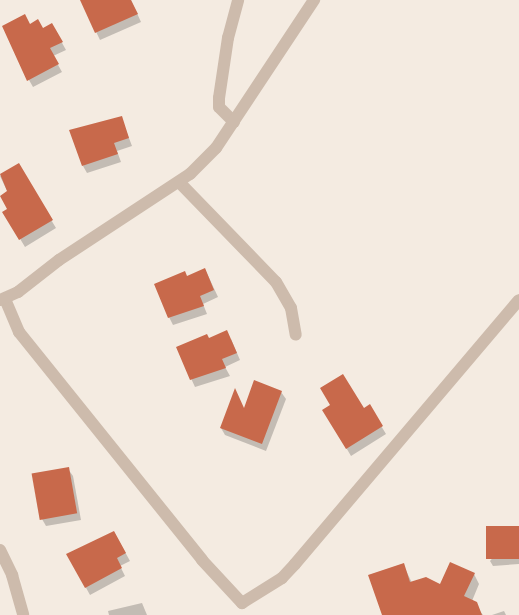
<!DOCTYPE html>
<style>
body{margin:0}
#map{position:relative;width:519px;height:615px;overflow:hidden;background:#f4ebe1;font-family:Cabin,sans-serif}
div>[style]{position:absolute}
.shadow>*{inset:0;background:#0003}
.building>*{inset:0;background:#c8694b;transform-origin:0 0}
.minor>*{height:12px;margin:-6px;padding:0 6px;transform-origin:6px;border-radius:6px;background:#cdbbac}
span{translate:-50% -50%;white-space:nowrap;text-align:center;line-height:1.15;-webkit-text-stroke:5px #fbf5ee;paint-order:stroke}
</style>
<div id="map">
<div class="shadow">
<div style="clip-path:polygon(81px 0,131px 0,141px 22px,100px 40px)"></div>
<div style="clip-path:polygon(30px 25px,43px 29px,52px 25px,66px 50px,53px 56px,62px 72px,33px 87px,29px 80px)"></div>
<div style="clip-path:polygon(121px 117px,132px 146px,117px 151px,121px 162px,87px 173px,83px 166px)"></div>
<div style="clip-path:polygon(18px 165px,56px 228px,25px 247px,4px 212px,9px 209px,10px 197px,0 176px)"></div>
<div style="clip-path:polygon(205px 269px,218px 297px,203px 304px,207px 314px,173px 325px,169px 317px,187px 277px)"></div>
<div style="clip-path:polygon(231px 339px,240px 360px,225px 367px,230px 376px,195px 387px,177px 348px,209px 340px)"></div>
<div style="clip-path:polygon(281px 392px,286px 399px,266px 451px,225px 435px,221px 428px,244px 410px)"></div>
<div style="clip-path:polygon(369px 406px,386px 434px,351px 456px,324px 410px,364px 409px)"></div>
<div style="clip-path:polygon(68px 469px,73px 476px,81px 520px,46px 526px,42px 519px)"></div>
<div style="clip-path:polygon(519px 528px,519px 564px,493px 566px,490px 561px)"></div>
<div style="clip-path:polygon(114px 532px,130px 561px,120px 566px,125px 576px,90px 595px,68px 555px)"></div>
<div style="clip-path:polygon(403px 564px,412px 583px,441px 585px,474px 574px,479px 584px,472px 601px,483px 615px,383px 615px)"></div>
<div style="clip-path:polygon(142px 603px,147px 615px,109px 615px,108px 611px)"></div>
<div style="clip-path:polygon(504px 611px,506px 615px,492px 615px)"></div>
</div>
<div class="building">
<div style="clip-path:polygon(80px 0,131px 0,138px 14px,95px 33px)"></div>
<div style="clip-path:polygon(25px 14px,30px 24px,38px 19px,43px 28px,52px 23px,63px 42px,50px 48px,59px 64px,27px 81px,2px 26px)"></div>
<div style="clip-path:polygon(122px 116px,129px 138px,114px 143px,118px 154px,82px 166px,69px 130px)"></div>
<div style="clip-path:polygon(19px 163px,53px 220px,19px 240px,2px 212px,7px 209px,0 196px,7px 191px,0 174px)"></div>
<div style="clip-path:polygon(205px 268px,214px 290px,200px 296px,204px 306px,168px 318px,154px 284px,185px 271px,187px 276px)"></div>
<div style="clip-path:polygon(227px 330px,237px 353px,222px 359px,226px 368px,190px 380px,176px 347px,207px 334px,209px 338px)"></div>
<div style="clip-path:polygon(343px 374px,364px 408px,370px 404px,383px 426px,346px 449px,322px 410px,330px 405px,320px 388px)"></div>
<div style="clip-path:polygon(254px 380px,282px 391px,262px 444px,220px 428px,235px 388px,244px 408px)"></div>
<div style="left:69px;top:467px;width:47px;height:38px;rotate:80deg"></div>
<div style="left:519px;top:526px;width:33px;height:33px;rotate:90deg"></div>
<div style="clip-path:polygon(114px 531px,126px 553px,117px 558px,122px 568px,85px 588px,66px 554px)"></div>
<div style="clip-path:polygon(450px 562px,475px 573px,464px 596px,477px 602px,482px 615px,382px 615px,368px 575px,404px 563px,410px 582px,426px 577px,440px 584px)"></div>
</div>
<div class="minor">
<div style="left:234px;top:122px;width:21px;rotate:-135deg"></div>
<div style="left:219px;top:107px;width:9px;rotate:-90deg"></div>
<div style="left:219px;top:98px;width:61px;rotate:-81.5deg"></div>
<div style="left:228px;top:38px;width:39px;rotate:-75deg"></div>
<div style="left:179px;top:182px;width:139px;rotate:45.9deg"></div>
<div style="left:276px;top:282px;width:30px;rotate:60deg"></div>
<div style="left:291px;top:308px;width:27px;rotate:80deg"></div>
<div style="left:5px;top:299px;width:36px;rotate:67deg"></div>
<div style="left:19px;top:332px;width:292px;rotate:51.2deg"></div>
<div style="left:202px;top:560px;width:59px;rotate:47.1deg"></div>
<div style="left:0;top:300px;width:20px;rotate:-24deg"></div>
<div style="left:18px;top:292px;width:52px;rotate:-38deg"></div>
<div style="left:59px;top:260px;width:157px;rotate:-33.3deg"></div>
<div style="left:190px;top:174px;width:37px;rotate:-45deg"></div>
<div style="left:216px;top:148px;width:178px;rotate:-56.5deg"></div>
<div style="left:0;top:550px;width:28px;rotate:64deg"></div>
<div style="left:12px;top:575px;width:41px;rotate:74.2deg"></div>
<div style="left:242px;top:603px;width:47px;rotate:-32deg"></div>
<div style="left:282px;top:578px;width:19px;rotate:-47deg"></div>
<div style="left:295px;top:564px;width:346px;rotate:-49.7deg"></div>
</div>
</div>
